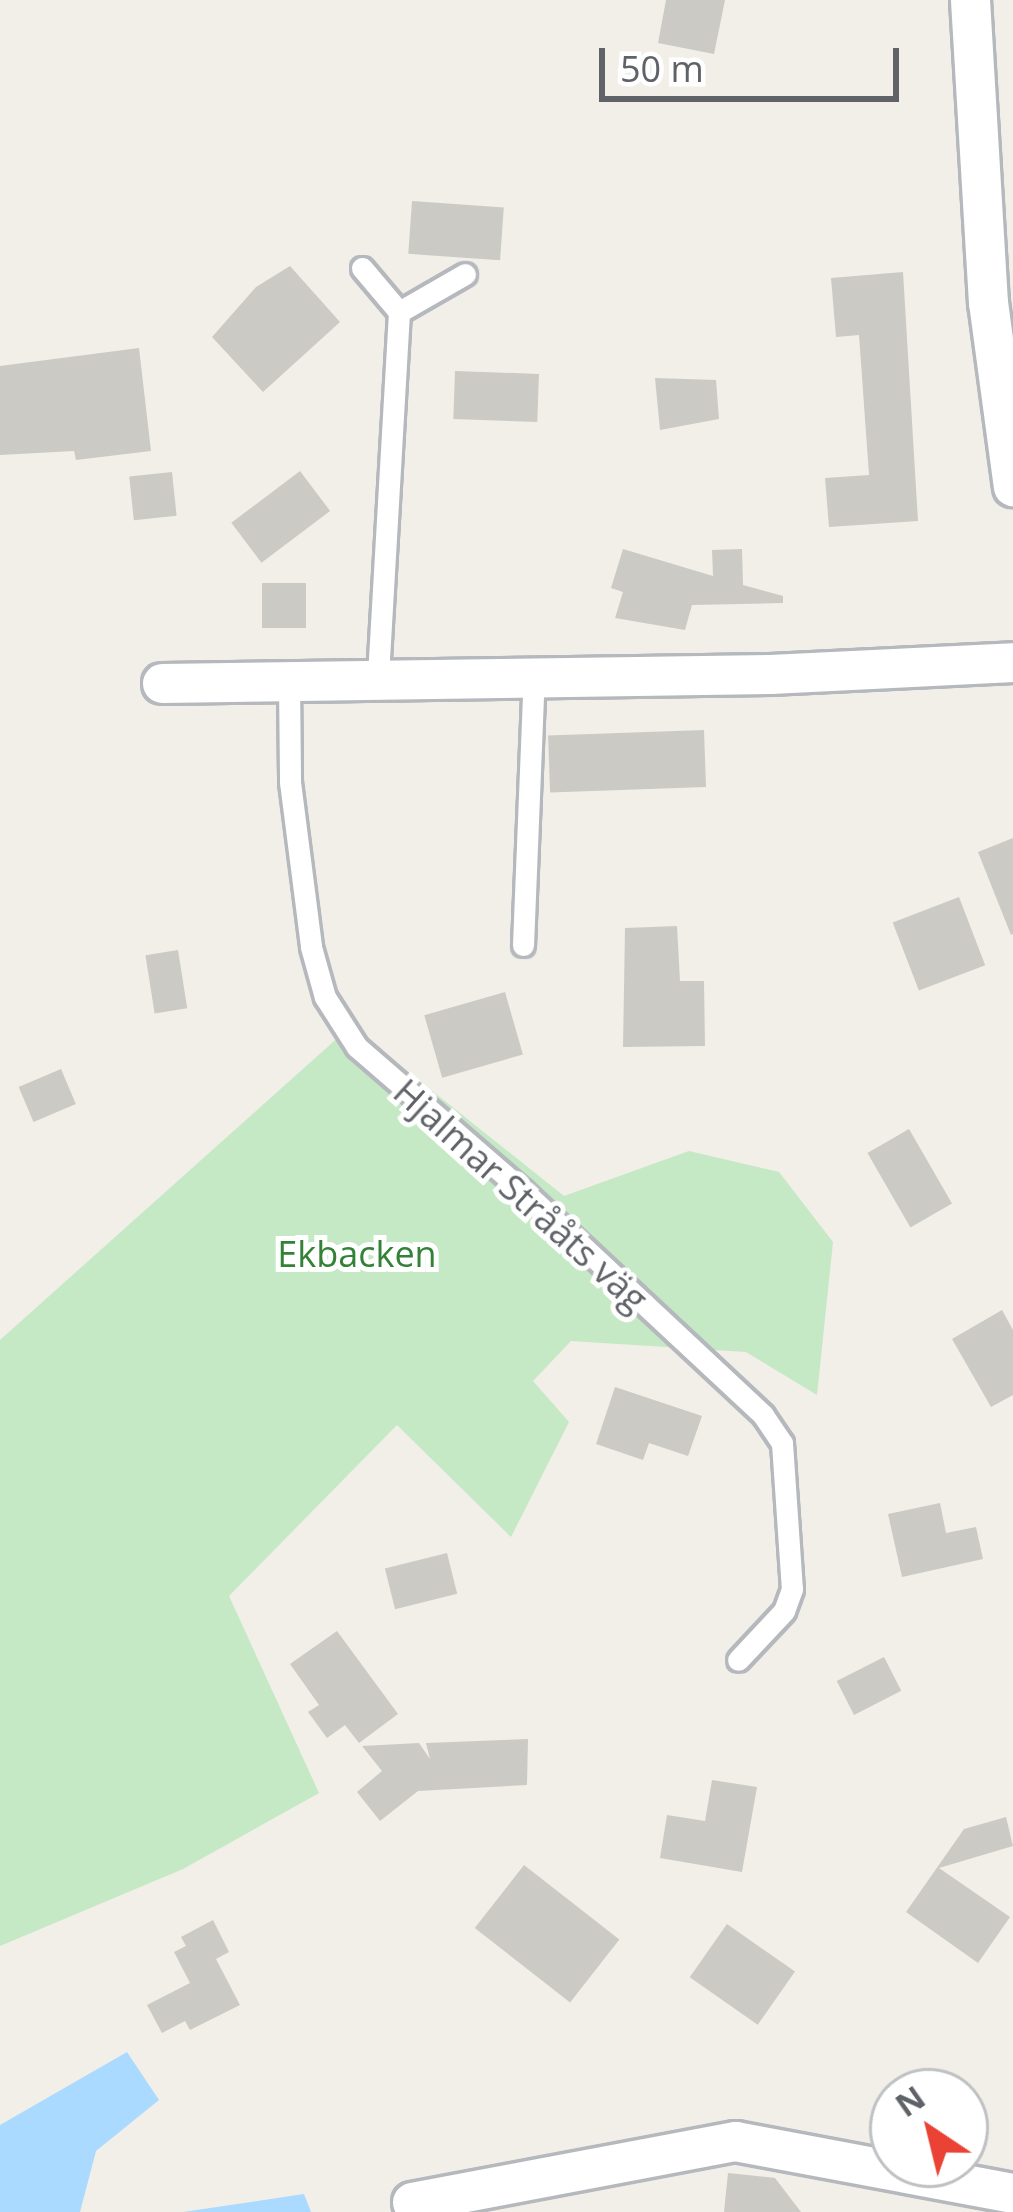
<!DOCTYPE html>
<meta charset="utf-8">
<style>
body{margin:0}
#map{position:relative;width:1013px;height:2212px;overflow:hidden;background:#f1efe8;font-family:"Open Sans",sans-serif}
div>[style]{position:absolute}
.green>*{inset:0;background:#c5e8c5}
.water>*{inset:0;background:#aadaff}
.building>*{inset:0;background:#cccac5;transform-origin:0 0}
.roads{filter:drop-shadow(3px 0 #b5b8bc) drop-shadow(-3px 0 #b5b8bc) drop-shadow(0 3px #b5b8bc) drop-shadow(0 -3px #b5b8bc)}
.service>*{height:21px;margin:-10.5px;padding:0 10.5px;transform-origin:10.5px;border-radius:10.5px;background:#fff}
.minor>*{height:39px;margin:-19.5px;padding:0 19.5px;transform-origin:19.5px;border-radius:19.5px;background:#fff}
span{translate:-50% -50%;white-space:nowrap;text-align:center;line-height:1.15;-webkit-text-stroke:10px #fff;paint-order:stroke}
.street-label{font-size:36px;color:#5f6368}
.park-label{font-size:36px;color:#348238}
.north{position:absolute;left:869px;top:2068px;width:120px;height:120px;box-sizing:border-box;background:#fff;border:3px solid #bfc1c3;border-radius:50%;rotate:325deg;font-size:33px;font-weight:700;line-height:48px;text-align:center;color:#5f6368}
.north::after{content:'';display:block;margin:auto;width:42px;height:54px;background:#ea4335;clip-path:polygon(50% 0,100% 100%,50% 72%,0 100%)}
.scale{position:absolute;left:599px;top:48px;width:300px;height:54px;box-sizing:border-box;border:6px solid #5f6368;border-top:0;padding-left:15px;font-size:36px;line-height:42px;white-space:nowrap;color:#5f6368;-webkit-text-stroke:9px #fff;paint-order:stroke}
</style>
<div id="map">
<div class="green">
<div style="clip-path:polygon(351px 1026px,564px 1196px,689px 1151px,779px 1172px,833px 1242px,817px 1395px,746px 1352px,571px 1341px,533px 1381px,569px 1422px,511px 1537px,397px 1425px,229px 1596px,319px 1793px,183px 1869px,0 1946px,0 1340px)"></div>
</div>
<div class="water">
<div style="clip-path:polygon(127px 2052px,159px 2100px,96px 2151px,80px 2212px,0 2212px,0 2125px)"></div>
<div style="clip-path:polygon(304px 2194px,311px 2212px,183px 2212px)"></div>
</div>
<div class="building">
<div style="clip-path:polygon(666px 0,725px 0,714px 54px,658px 43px)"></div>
<div style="left:412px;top:201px;width:92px;height:53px;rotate:4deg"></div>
<div style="clip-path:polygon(290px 266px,340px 322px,263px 392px,212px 337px,256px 287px)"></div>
<div style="clip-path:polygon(903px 272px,918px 521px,829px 527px,825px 478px,869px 475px,859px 335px,836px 337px,831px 278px)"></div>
<div style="clip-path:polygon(139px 348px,151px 451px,76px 460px,74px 451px,0 455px,0 366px)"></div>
<div style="left:455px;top:371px;width:84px;height:48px;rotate:2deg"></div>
<div style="clip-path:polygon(655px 378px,716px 380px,719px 419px,660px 430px)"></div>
<div style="left:300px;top:471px;width:50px;height:86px;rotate:53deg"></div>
<div style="left:172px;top:472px;width:44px;height:43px;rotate:84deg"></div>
<div style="clip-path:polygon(623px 549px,713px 576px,712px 550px,742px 549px,743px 585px,783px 596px,783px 603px,692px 605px,685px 630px,615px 618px,623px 592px,611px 588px)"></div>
<div style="left:262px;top:583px;width:44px;height:45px"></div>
<div style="left:704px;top:730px;width:57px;height:156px;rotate:88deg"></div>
<div style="clip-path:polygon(1013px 838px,1013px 934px,1011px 935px,978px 852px)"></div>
<div style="left:959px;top:897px;width:73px;height:71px;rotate:69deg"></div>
<div style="clip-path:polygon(677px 926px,680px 981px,704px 981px,705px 1046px,623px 1047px,625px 928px)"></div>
<div style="left:178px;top:950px;width:59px;height:33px;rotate:81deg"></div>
<div style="left:505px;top:992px;width:65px;height:84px;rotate:74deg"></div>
<div style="left:61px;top:1069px;width:38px;height:46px;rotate:67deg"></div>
<div style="left:909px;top:1129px;width:86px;height:48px;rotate:60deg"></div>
<div style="clip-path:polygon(1002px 1310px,1013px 1330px,1013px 1395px,991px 1407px,952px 1339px)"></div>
<div style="clip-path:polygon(615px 1387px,702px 1416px,688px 1456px,649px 1443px,643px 1460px,596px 1444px)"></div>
<div style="clip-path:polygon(940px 1503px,946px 1533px,976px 1527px,983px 1559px,902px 1577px,888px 1514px)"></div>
<div style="left:447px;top:1553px;width:42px;height:64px;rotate:76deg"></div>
<div style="clip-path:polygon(337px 1631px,398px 1714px,359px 1743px,345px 1725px,327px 1738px,308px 1712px,319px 1705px,290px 1664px)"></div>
<div style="left:884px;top:1657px;width:38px;height:53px;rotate:63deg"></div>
<div style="clip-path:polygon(528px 1739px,527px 1785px,418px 1791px,380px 1821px,357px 1792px,382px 1771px,362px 1746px,419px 1743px,430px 1759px,426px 1743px)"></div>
<div style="clip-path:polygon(712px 1780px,757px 1787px,742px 1872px,660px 1858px,667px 1815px,705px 1821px)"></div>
<div style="clip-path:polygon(1006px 1817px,1013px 1846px,939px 1868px,1010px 1917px,978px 1963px,906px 1912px,964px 1829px)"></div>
<div style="left:524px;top:1865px;width:121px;height:80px;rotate:38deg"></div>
<div style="clip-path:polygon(213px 1920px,229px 1952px,216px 1959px,240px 2005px,190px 2030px,185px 2021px,162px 2033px,147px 2005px,190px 1983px,174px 1952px,186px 1946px,181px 1937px)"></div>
<div style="left:727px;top:1924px;width:83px;height:65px;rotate:35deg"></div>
<div style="clip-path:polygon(728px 2173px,775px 2178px,801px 2212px,724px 2212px)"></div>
</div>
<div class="roads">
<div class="service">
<div style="left:362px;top:268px;width:57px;rotate:49.9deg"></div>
<div style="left:399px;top:312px;width:368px;rotate:93.3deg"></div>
<div style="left:399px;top:312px;width:76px;rotate:-29.9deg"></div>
<div style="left:289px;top:682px;width:100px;rotate:89.4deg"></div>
<div style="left:290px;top:782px;width:166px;rotate:82.7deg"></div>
<div style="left:311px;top:947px;width:52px;rotate:74.4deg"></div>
<div style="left:325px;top:997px;width:59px;rotate:57.4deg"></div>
<div style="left:357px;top:1047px;width:218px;rotate:40.9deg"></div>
<div style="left:522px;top:1190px;width:330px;rotate:43deg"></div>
<div style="left:763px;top:1415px;width:34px;rotate:56deg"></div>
<div style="left:782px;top:1443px;width:146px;rotate:86.1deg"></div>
<div style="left:792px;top:1589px;width:23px;rotate:110deg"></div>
<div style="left:784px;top:1611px;width:67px;rotate:133.2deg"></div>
<div style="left:523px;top:945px;width:269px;rotate:-87.7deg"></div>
</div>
<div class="minor">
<div style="left:970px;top:0;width:303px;rotate:86.6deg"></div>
<div style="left:988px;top:302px;width:186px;rotate:82.3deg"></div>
<div style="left:162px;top:683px;width:608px;rotate:-0.85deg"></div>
<div style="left:770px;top:674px;width:243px;rotate:-2.8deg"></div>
<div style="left:412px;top:2202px;width:329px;rotate:-10.7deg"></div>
<div style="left:735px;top:2141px;width:283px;rotate:10.6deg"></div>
</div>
</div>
<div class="street-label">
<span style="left:521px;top:1195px;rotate:42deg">Hjalmar Strååts väg</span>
</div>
<div class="park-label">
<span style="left:357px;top:1254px">Ekbacken</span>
</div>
<div class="north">N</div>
<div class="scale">50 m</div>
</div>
